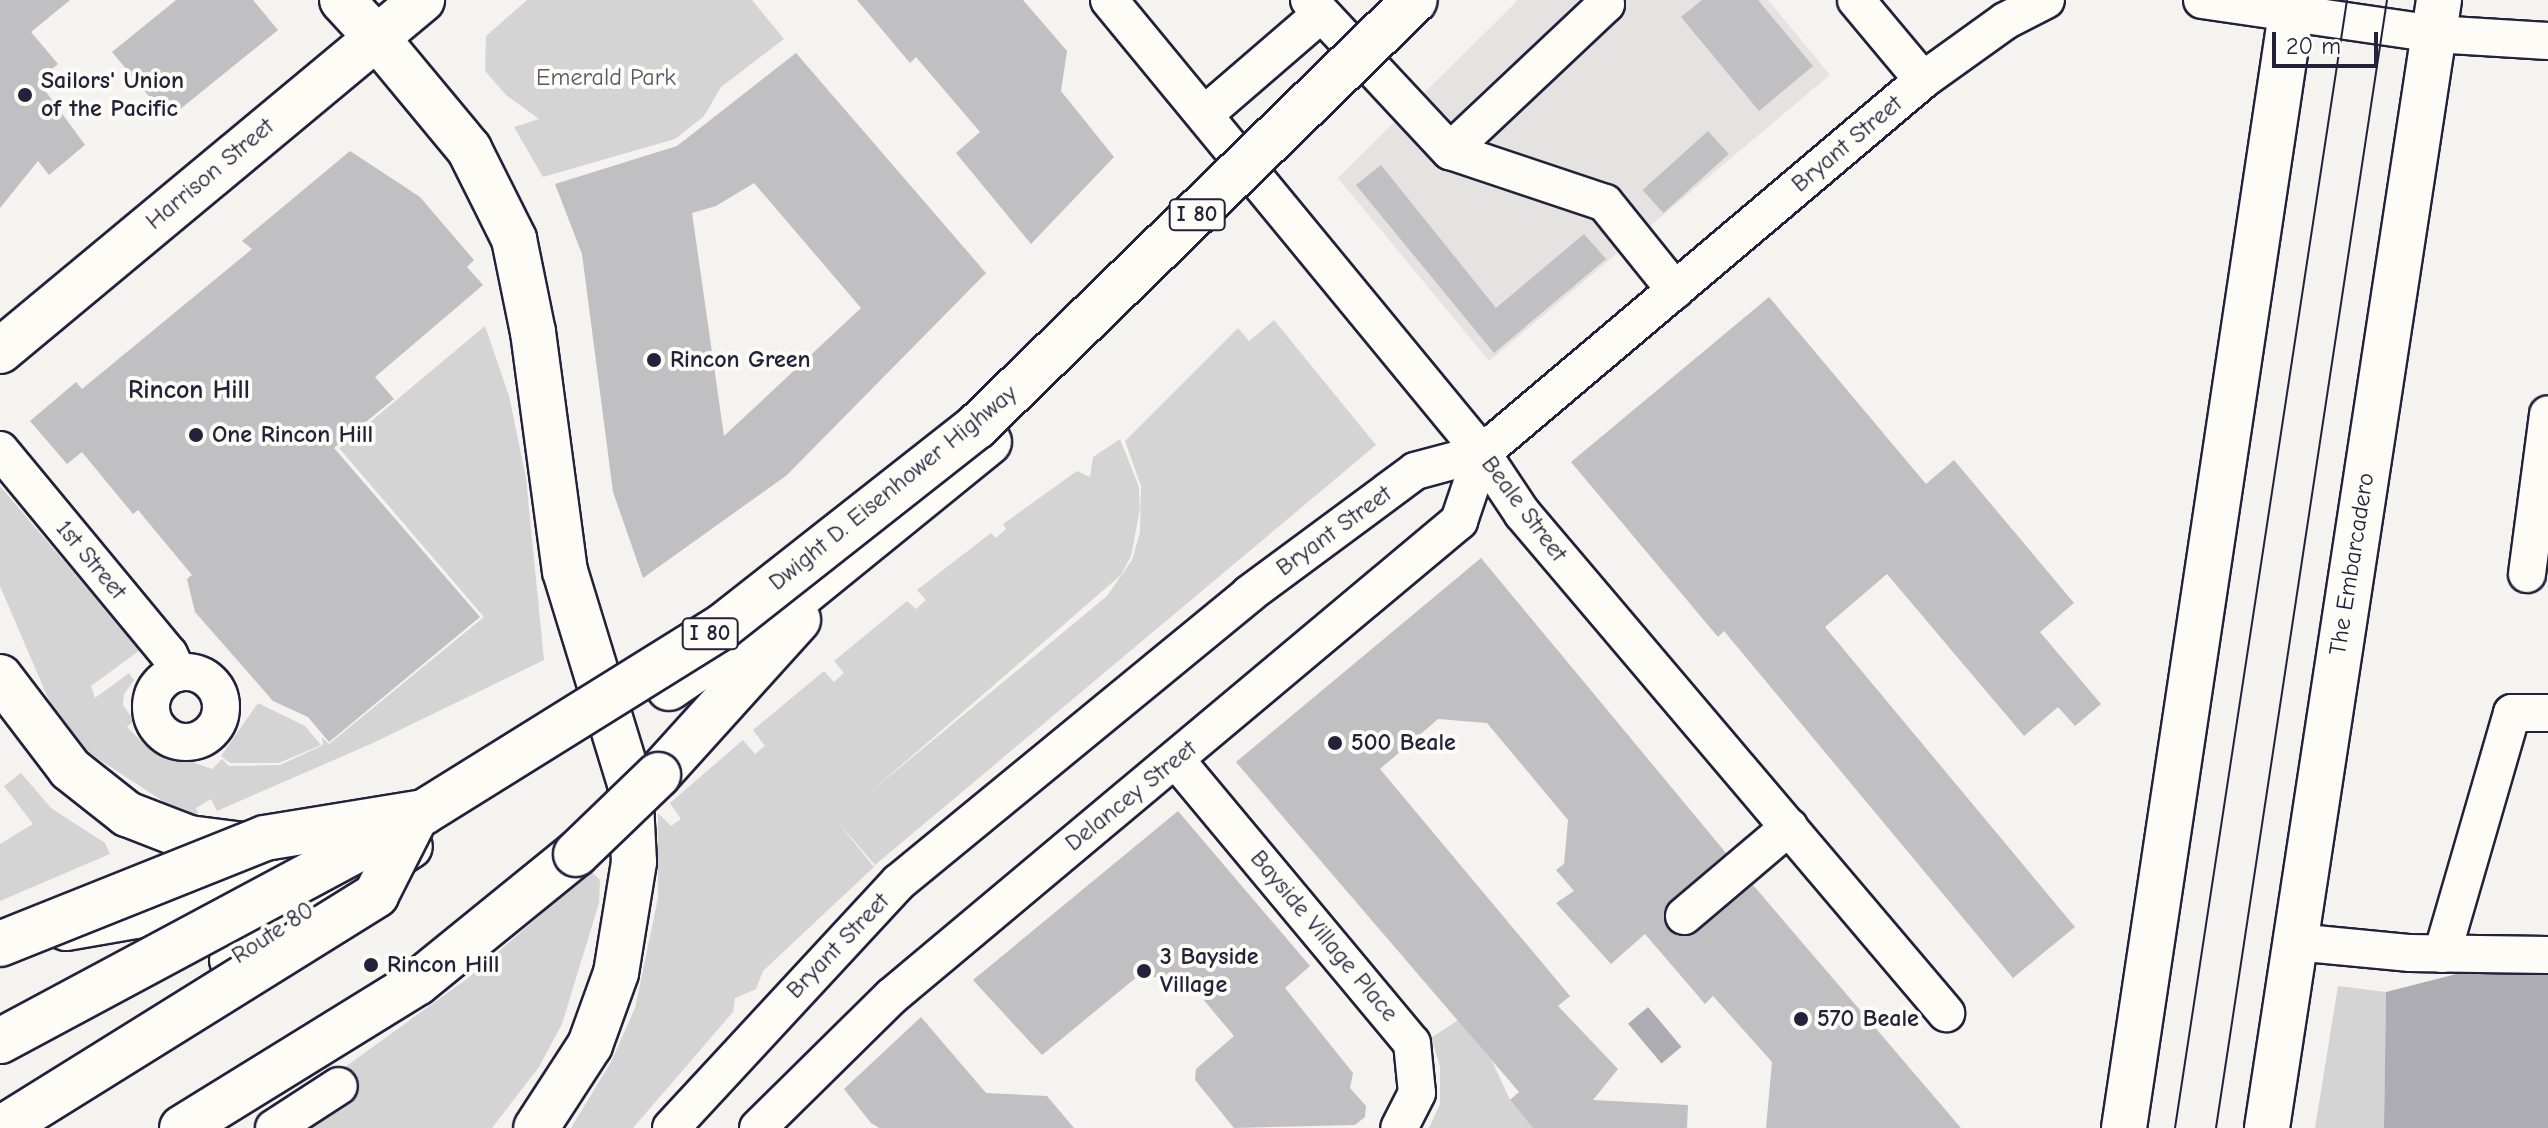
<!DOCTYPE html>
<style>
body{margin:0}
#map{position:relative;width:2548px;height:1128px;overflow:hidden;background:#f4f3ef;font-family:"Comic Neue",sans-serif}
div>[style]{position:absolute}
.built>*{inset:0;background:#e4e3e2}
.green>*{inset:0;background:#d5d4d5}
.water>*{inset:0;background:#acacb2;transform-origin:0 0}
.building>*{inset:0;background:#c0bfc2;transform-origin:0 0}
.roads{filter:drop-shadow(2px 0 #22223b) drop-shadow(-2px 0 #22223b) drop-shadow(0 2px #22223b) drop-shadow(0 -2px #22223b)}
.minor>*{height:36px;margin:-18px;padding:0 18px;transform-origin:18px;border-radius:18px;background:#fdfcf7}
.minor>.ring{margin:-18px;padding:0;box-sizing:content-box;background:none;border:36px solid #fdfcf7;border-radius:50%}
.major>*{height:44px;margin:-22px;padding:0 22px;transform-origin:22px;border-radius:22px;background:#fdfcf7}
.highway>*{height:44px;margin:-22px;padding:0 22px;transform-origin:22px;border-radius:22px;background:#fdfcf7}
.tram>*{height:2px;margin:-1px;padding:0 1px;transform-origin:1px;border-radius:1px;background:#22223b}
.bridges{filter:drop-shadow(2px 0 #22223b) drop-shadow(-2px 0 #22223b) drop-shadow(0 2px #22223b) drop-shadow(0 -2px #22223b)}
.highway-bridge>*{height:44px;margin:-22px;padding:0 22px;transform-origin:22px;border-radius:22px;background:#fdfcf7}
.dots>*{width:22px;height:22px;translate:-50% -50%;box-sizing:border-box;border:4px solid #fdfcf7;border-radius:50%}
span{translate:-50% -50%;white-space:nowrap;text-align:center;line-height:1.15;-webkit-text-stroke:8px #fdfcf7;paint-order:stroke}
.shield-label span{padding:2px 6px;background:#fdfcf7;border:2px solid;border-radius:6px;-webkit-text-stroke-width:0}
.shield-label{font-size:22px;color:#22223b;font-weight:700}
.park-label{font-size:24px;color:#585769}
.poi-label{font-size:24px;color:#22223b;font-weight:700}
.left{translate:0 -50%;text-align:left}
.street-label{font-size:24px;color:#22223b}
.neighbourhood-label{font-size:26px;color:#22223b;font-weight:700}
.scale{position:absolute;left:2272px;top:32px;width:106px;height:36px;box-sizing:border-box;border:4px solid #22223b;border-top:0;padding-left:10px;font-size:24px;line-height:28px;white-space:nowrap;color:#22223b;-webkit-text-stroke:6px #fdfcf7;paint-order:stroke}
</style>
<div id="map">
<div class="built">
<div style="clip-path:polygon(1518px 0,1768px 0,1830px 75px,1489px 361px,1338px 178px)"></div>
</div>
<div class="green">
<div style="clip-path:polygon(527px 0,752px 0,784px 39px,721px 87px,704px 116px,675px 139px,543px 177px,514px 127px,539px 119px,506px 95px,485px 71px,486px 36px)"></div>
<div style="clip-path:polygon(1274px 320px,1376px 445px,875px 865px,836px 820px,874px 867px,763px 971px,756px 989px,735px 998px,733px 1012px,633px 1128px,571px 1128px,611px 1062px,635px 1008px,658px 898px,658px 813px,671px 826px,681px 819px,670px 803px,743px 740px,755px 754px,765px 746px,753px 730px,824px 671px,834px 682px,844px 673px,834px 661px,907px 601px,916px 609px,926px 600px,917px 590px,991px 533px,996px 538px,1006px 529px,1003px 524px,1077px 471px,1090px 477px,1093px 457px,1120px 439px,1139px 487px,1140px 509px,1131px 556px,1121px 575px,868px 794px,1107px 596px,1132px 560px,1140px 532px,1141px 486px,1125px 441px,1238px 328px,1249px 341px)"></div>
<div style="clip-path:polygon(485px 326px,509px 396px,526px 478px,544px 660px,373px 743px,217px 811px,211px 799px,196px 808px,198px 814px,181px 813px,77px 745px,48px 698px,0 586px,0 486px,140px 650px,91px 686px,95px 698px,129px 673px,134px 680px,124px 694px,123px 705px,134px 721px,127px 727px,145px 745px,212px 769px,222px 759px,229px 766px,280px 765px,323px 745px,322px 737px,329px 744px,484px 617px,339px 448px)"></div>
<div style="clip-path:polygon(258px 703px,305px 726px,321px 745px,279px 763px,230px 763px,221px 756px)"></div>
<div style="clip-path:polygon(21px 773px,51px 808px,105px 843px,110px 854px,0 901px,0 844px,33px 824px,4px 786px)"></div>
<div style="clip-path:polygon(591px 871px,600px 880px,599px 903px,562px 1024px,539px 1067px,492px 1128px,293px 1128px,334px 1075px,468px 978px)"></div>
<div style="clip-path:polygon(2338px 986px,2386px 992px,2384px 1128px,2315px 1128px)"></div>
<div style="clip-path:polygon(1458px 1020px,1492px 1061px,1510px 1100px,1533px 1128px,1429px 1128px,1440px 1104px,1440px 1066px,1431px 1038px)"></div>
</div>
<div class="water">
<div style="clip-path:polygon(2548px 965px,2548px 1128px,2384px 1128px,2386px 992px,2472px 970px)"></div>
<div style="left:1648px;top:1007px;width:52px;height:26px;rotate:50deg"></div>
</div>
<div class="building">
<div style="clip-path:polygon(0 0,70px 0,31px 32px,58px 64px,38px 81px,85px 145px,49px 175px,38px 161px,0 208px)"></div>
<div style="clip-path:polygon(176px 0,253px 0,278px 30px,168px 119px,112px 52px)"></div>
<div style="clip-path:polygon(857px 0,1023px 0,1067px 51px,1061px 91px,1114px 157px,1031px 244px,956px 153px,980px 132px,916px 57px,910px 63px)"></div>
<div style="clip-path:polygon(1702px 0,1758px 0,1813px 66px,1759px 111px,1681px 17px)"></div>
<div style="clip-path:polygon(evenodd,796px 53px,986px 273px,787px 475px,643px 578px,613px 492px,582px 254px,555px 184px,677px 146px,796px 53px,754px 183px,861px 308px,724px 436px,692px 213px,716px 206px,754px 183px)"></div>
<div style="left:1708px;top:131px;width:31px;height:88px;rotate:48deg"></div>
<div style="clip-path:polygon(350px 151px,420px 197px,474px 260px,467px 267px,483px 285px,375px 377px,394px 399px,334px 448px,480px 617px,329px 742px,308px 717px,273px 701px,195px 612px,187px 579px,192px 575px,138px 510px,133px 514px,82px 452px,67px 464px,30px 421px,76px 382px,82px 389px,252px 249px,242px 241px)"></div>
<div style="clip-path:polygon(1381px 165px,1496px 308px,1584px 234px,1606px 259px,1494px 353px,1356px 185px)"></div>
<div style="clip-path:polygon(1769px 297px,1926px 484px,1954px 460px,2074px 603px,2040px 632px,2101px 704px,2075px 726px,2058px 707px,2024px 736px,1887px 574px,1825px 627px,2075px 927px,2013px 978px,1724px 631px,1718px 637px,1571px 462px)"></div>
<div style="clip-path:polygon(1481px 558px,1726px 853px,1670px 901px,1664px 910px,1668px 929px,1678px 936px,1697px 932px,1753px 885px,1961px 1128px,1766px 1128px,1772px 1062px,1713px 996px,1705px 1004px,1645px 934px,1611px 964px,1556px 903px,1574px 891px,1556px 870px,1564px 864px,1568px 820px,1487px 723px,1438px 719px,1380px 769px,1570px 996px,1558px 1006px,1618px 1069px,1593px 1100px,1688px 1105px,1687px 1128px,1533px 1128px,1510px 1100px,1519px 1092px,1236px 762px)"></div>
<div style="clip-path:polygon(1178px 811px,1310px 966px,1285px 988px,1353px 1073px,1350px 1088px,1366px 1106px,1365px 1117px,1355px 1125px,1234px 1128px,1195px 1080px,1196px 1069px,1234px 1036px,1186px 979px,1138px 976px,1042px 1055px,973px 980px)"></div>
<div style="clip-path:polygon(921px 1017px,986px 1093px,1047px 1096px,1074px 1128px,879px 1128px,871px 1123px,844px 1089px)"></div>
</div>
<div class="roads">
<div class="minor">
<div style="left:1109px;top:0;width:587px;rotate:50.53deg"></div>
<div style="left:1482px;top:453px;width:72px;rotate:56.3deg"></div>
<div style="left:1522px;top:513px;width:656px;rotate:49.7deg"></div>
<div style="left:1309px;top:0;width:207px;rotate:47deg"></div>
<div style="left:1450px;top:151px;width:214px;rotate:-43.3deg"></div>
<div style="left:1606px;top:4px;width:6px;rotate:-135deg"></div>
<div style="left:1856px;top:0;width:104px;rotate:50.1deg"></div>
<div style="left:2202px;top:0;width:234px;rotate:8.3deg"></div>
<div style="left:2434px;top:34px;width:114px;rotate:3.5deg"></div>
<div style="left:1205px;top:114px;width:153px;rotate:-40.8deg"></div>
<div style="left:1450px;top:151px;width:163px;rotate:18.5deg"></div>
<div style="left:1605px;top:203px;width:112px;rotate:51.2deg"></div>
<div style="left:0;top:450px;width:265px;rotate:50.4deg"></div>
<div style="left:169px;top:654px;width:21px;rotate:65deg"></div>
<div style="left:2527px;top:574px;width:161px;rotate:-82.5deg"></div>
<div class="ring" style="left:151px;top:672px;width:34px;height:34px"></div>
<div style="left:1176px;top:760px;width:368px;rotate:50.2deg"></div>
<div style="left:1412px;top:1043px;width:50px;rotate:84.3deg"></div>
<div style="left:1417px;top:1093px;width:39px;rotate:117deg"></div>
<div style="left:1684px;top:916px;width:138px;rotate:-40.3deg"></div>
<div style="left:2295px;top:942px;width:116px;rotate:5.5deg"></div>
<div style="left:2410px;top:953px;width:138px;rotate:0.8deg"></div>
<div style="left:2442px;top:954px;width:251px;rotate:-73.8deg"></div>
<div style="left:2512px;top:713px;width:36px"></div>
<div style="left:274px;top:1128px;width:77px;rotate:-32.9deg"></div>
<div style="left:671px;top:1128px;width:335px;rotate:-47.2deg"></div>
<div style="left:899px;top:882px;width:453px;rotate:-39.4deg"></div>
<div style="left:1249px;top:594px;width:207px;rotate:-36.5deg"></div>
<div style="left:1415px;top:471px;width:69px;rotate:-15deg"></div>
<div style="left:1482px;top:453px;width:578px;rotate:-40.22deg"></div>
<div style="left:1923px;top:80px;width:101px;rotate:-35.7deg"></div>
<div style="left:2005px;top:21px;width:46px;rotate:-27.1deg"></div>
<div style="left:758px;top:1128px;width:188px;rotate:-44.6deg"></div>
<div style="left:892px;top:996px;width:740px;rotate:-39.95deg"></div>
<div style="left:1459px;top:521px;width:72px;rotate:-71.3deg"></div>
</div>
<div class="major">
<div style="left:342px;top:0;width:50px;rotate:47.4deg"></div>
<div style="left:0;top:351px;width:549px;rotate:-39.75deg"></div>
<div style="left:2124px;top:1128px;width:1141px;rotate:-81.48deg"></div>
<div style="left:2267px;top:1128px;width:1141px;rotate:-81.33deg"></div>
</div>
<div class="highway">
<div style="left:376px;top:37px;width:146px;rotate:50.3deg"></div>
<div style="left:469px;top:149px;width:101px;rotate:63.4deg"></div>
<div style="left:514px;top:239px;width:95px;rotate:78.5deg"></div>
<div style="left:533px;top:332px;width:241px;rotate:82.4deg"></div>
<div style="left:565px;top:571px;width:222px;rotate:73deg"></div>
<div style="left:630px;top:783px;width:79px;rotate:87.1deg"></div>
<div style="left:634px;top:862px;width:112px;rotate:99.2deg"></div>
<div style="left:616px;top:973px;width:77px;rotate:109.9deg"></div>
<div style="left:590px;top:1045px;width:99px;rotate:123deg"></div>
<div style="left:0;top:677px;width:116px;rotate:52.7deg"></div>
<div style="left:70px;top:769px;width:73px;rotate:38.3deg"></div>
<div style="left:127px;top:814px;width:66px;rotate:21.2deg"></div>
<div style="left:189px;top:838px;width:71px;rotate:7.3deg"></div>
<div style="left:669px;top:688px;width:136px;rotate:-34.5deg"></div>
<div style="left:781px;top:611px;width:268px;rotate:-39.1deg"></div>
<div style="left:658px;top:775px;width:209px;rotate:-47.9deg"></div>
<div style="left:66px;top:928px;width:70px;rotate:-9.9deg"></div>
<div style="left:135px;top:916px;width:165px;rotate:-15.5deg"></div>
<div style="left:232px;top:960px;width:211px;rotate:-32.6deg"></div>
<div style="left:182px;top:1128px;width:276px;rotate:-31.7deg"></div>
<div style="left:417px;top:983px;width:205px;rotate:-39.1deg"></div>
</div>
</div>
<div class="tram">
<div style="left:2175px;top:1128px;width:1141px;rotate:-81.33deg"></div>
<div style="left:2216px;top:1128px;width:1141px;rotate:-81.38deg"></div>
</div>
<div class="bridges">
<div class="highway-bridge">
<div style="left:576px;top:854px;width:114px;rotate:-43.9deg"></div>
<div style="left:0;top:944px;width:285px;rotate:-21.8deg"></div>
<div style="left:265px;top:838px;width:161px;rotate:-9.3deg"></div>
<div style="left:424px;top:812px;width:352px;rotate:-31.9deg"></div>
<div style="left:723px;top:626px;width:322px;rotate:-38.2deg"></div>
<div style="left:976px;top:427px;width:612px;rotate:-44.21deg"></div>
<div style="left:0;top:1041px;width:448px;rotate:-28.2deg"></div>
<div style="left:2px;top:1128px;width:441px;rotate:-31.9deg"></div>
<div style="left:376px;top:895px;width:86px;rotate:-63.1deg"></div>
</div>
</div>
<div class="dots">
<div style="left:25px;top:95px;background:#22223b"></div>
<div style="left:654px;top:360px;background:#22223b"></div>
<div style="left:196px;top:435px;background:#22223b"></div>
<div style="left:1335px;top:743px;background:#22223b"></div>
<div style="left:371px;top:965px;background:#22223b"></div>
<div style="left:1144px;top:971px;background:#22223b"></div>
<div style="left:1801px;top:1019px;background:#22223b"></div>
</div>
<div class="shield-label">
<span style="left:1197px;top:215px">I 80</span>
<span style="left:710px;top:634px">I 80</span>
</div>
<div class="park-label">
<span style="left:606px;top:78px">Emerald Park</span>
</div>
<div class="poi-label">
<span class="left" style="left:41px;top:95px">Sailors' Union<br>of the Pacific</span>
<span class="left" style="left:670px;top:360px">Rincon Green</span>
<span class="left" style="left:212px;top:435px">One Rincon Hill</span>
<span class="left" style="left:1351px;top:743px">500 Beale</span>
<span class="left" style="left:1160px;top:971px">3 Bayside<br>Village</span>
<span class="left" style="left:387px;top:965px">Rincon Hill</span>
<span class="left" style="left:1817px;top:1019px">570 Beale</span>
</div>
<div class="street-label">
<span style="left:1847px;top:144px;rotate:-40deg">Bryant Street</span>
<span style="left:210px;top:174px;rotate:-40deg">Harrison Street</span>
<span style="left:893px;top:488px;rotate:-39deg">Dwight D. Eisenhower Highway</span>
<span style="left:1524px;top:509px;rotate:53deg">Beale Street</span>
<span style="left:1334px;top:531px;rotate:-36deg">Bryant Street</span>
<span style="left:91px;top:560px;rotate:50deg">1st Street</span>
<span style="left:2352px;top:564px;rotate:-81deg">The Embarcadero</span>
<span style="left:1131px;top:796px;rotate:-39deg">Delancey Street</span>
<span style="left:273px;top:933px;rotate:-33deg">Route 80</span>
<span style="left:1324px;top:936px;rotate:50deg">Bayside Village Place</span>
<span style="left:838px;top:946px;rotate:-46deg">Bryant Street</span>
</div>
<div class="neighbourhood-label">
<span style="left:189px;top:391px">Rincon Hill</span>
</div>
<div class="scale">20 m</div>
</div>
